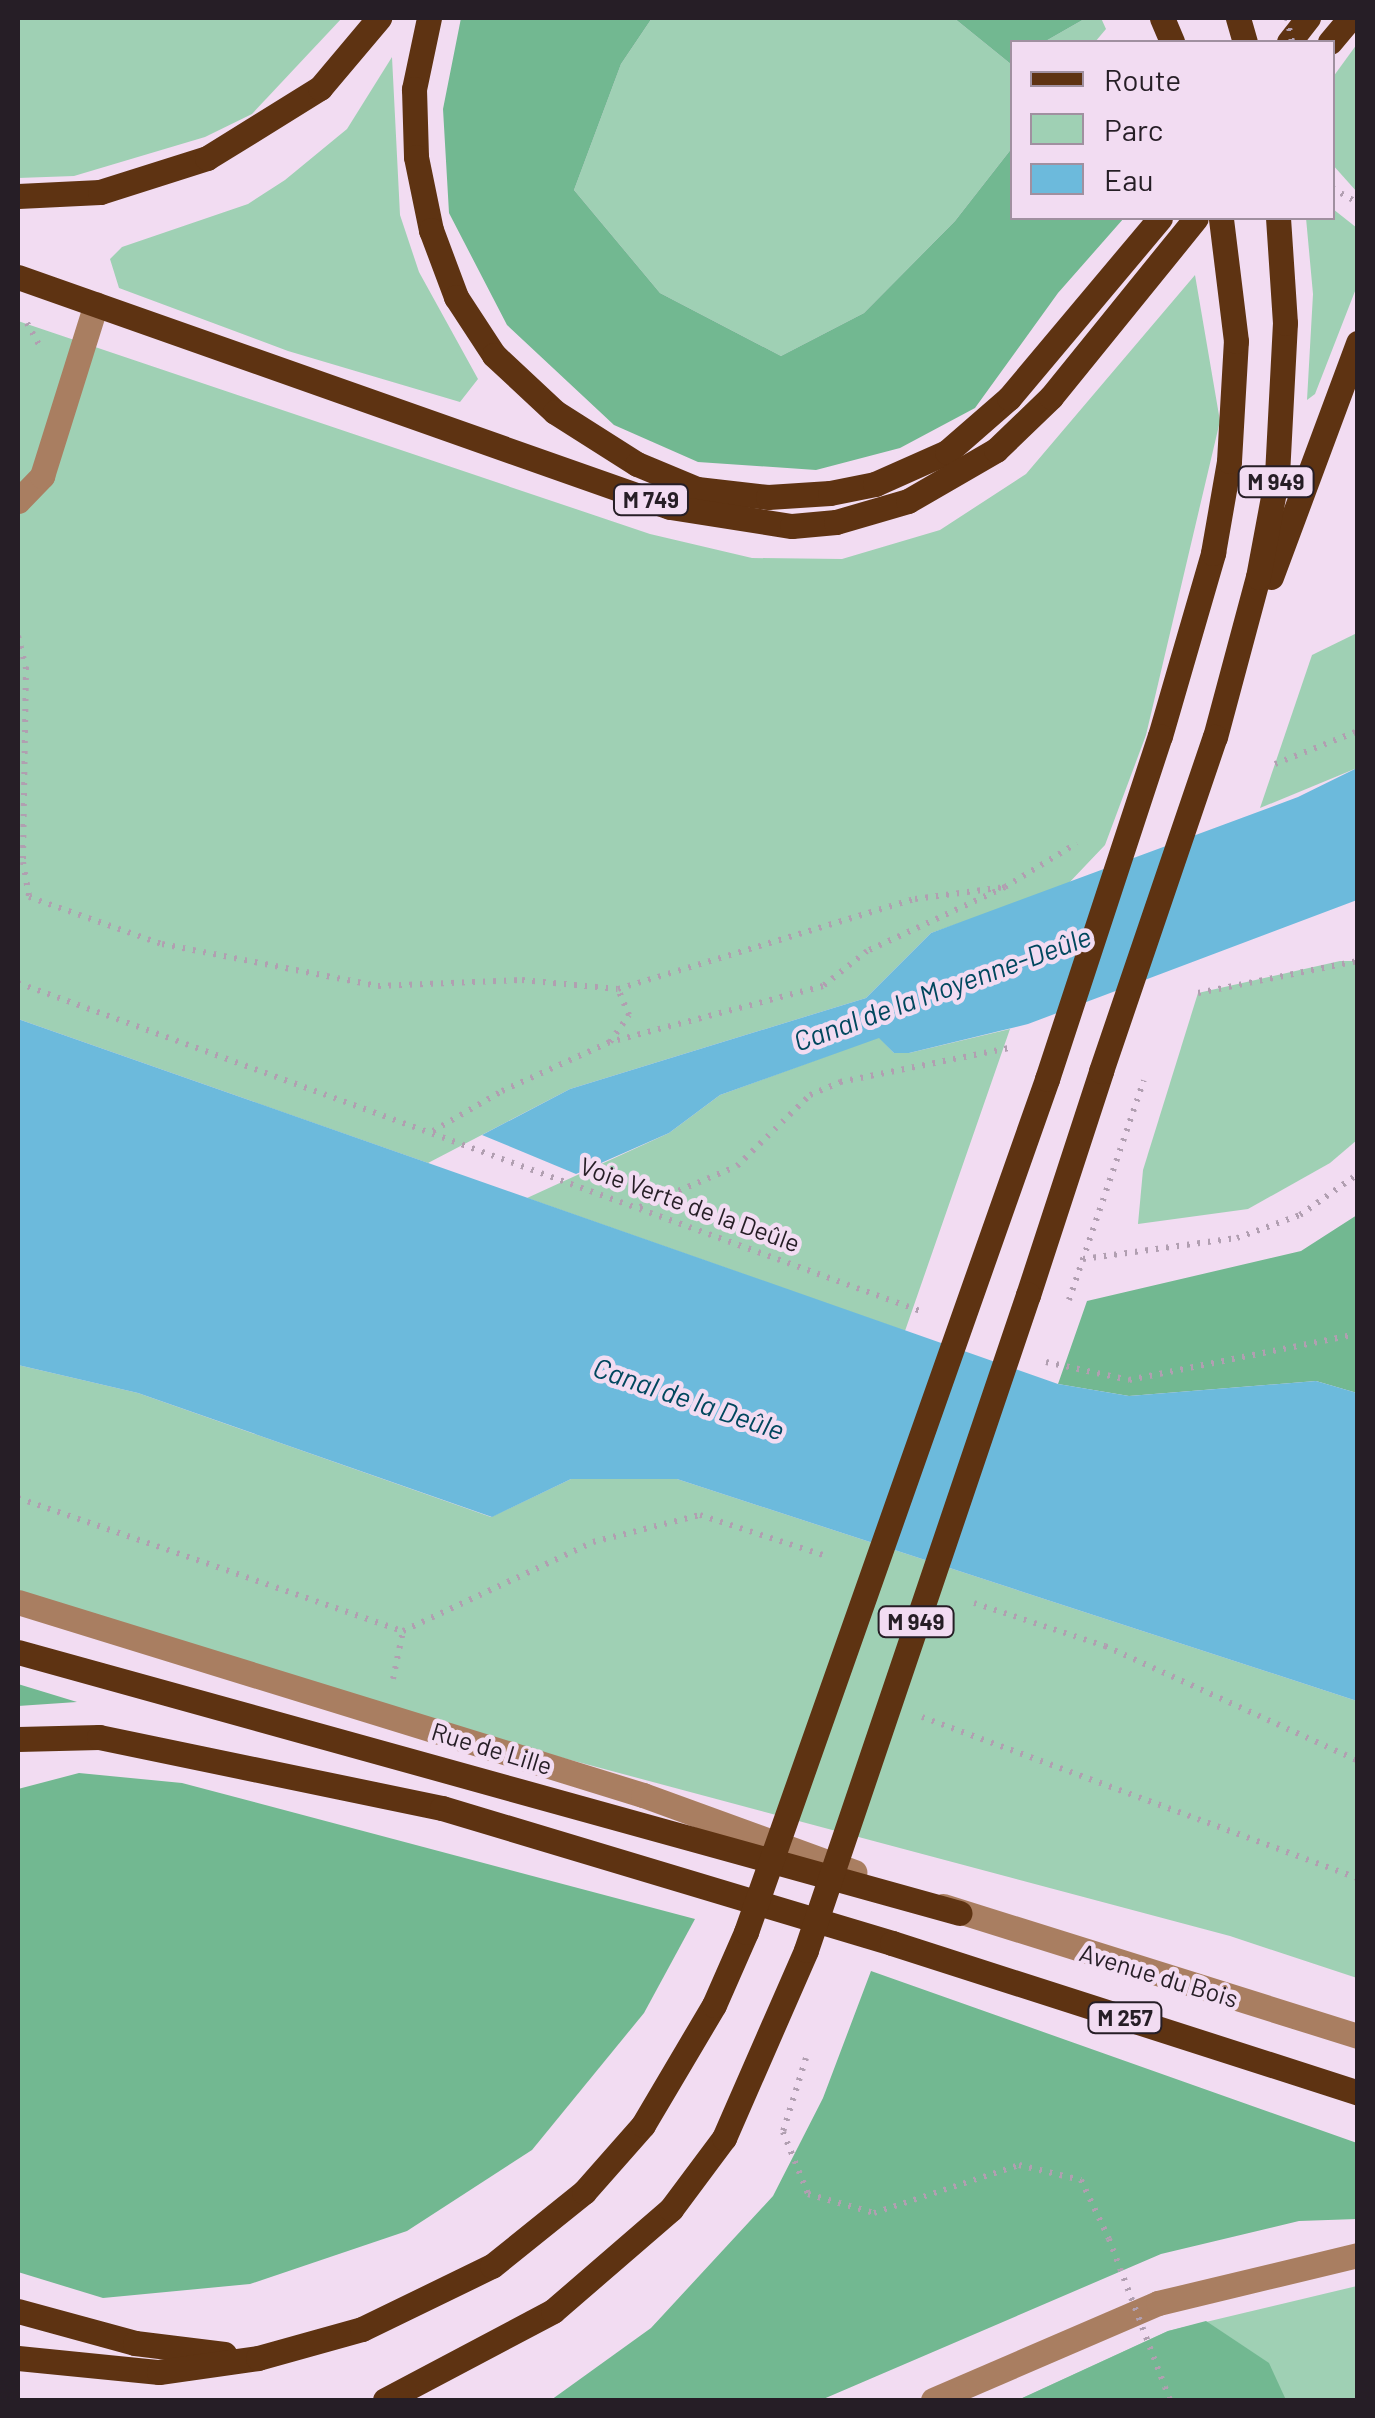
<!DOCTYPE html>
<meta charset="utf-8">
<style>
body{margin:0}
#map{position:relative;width:1375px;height:2418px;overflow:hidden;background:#f2dcf2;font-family:Barlow,sans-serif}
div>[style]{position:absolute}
.green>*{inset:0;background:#9fd0b4}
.forest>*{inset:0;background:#72b891}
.water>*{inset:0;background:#6cbadc}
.path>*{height:6px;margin-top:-3px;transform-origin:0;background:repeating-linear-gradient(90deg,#b19fb1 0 2.5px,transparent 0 10.5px)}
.minor>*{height:25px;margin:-12.5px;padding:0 12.5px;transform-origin:12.5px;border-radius:12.5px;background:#a97e61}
.major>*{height:25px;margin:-12.5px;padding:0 12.5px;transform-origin:12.5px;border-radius:12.5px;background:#5e3312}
.path-bridge>*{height:6px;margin-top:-3px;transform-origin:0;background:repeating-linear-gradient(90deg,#b19fb1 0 2.5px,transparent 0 10.5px)}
.major-bridge>*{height:25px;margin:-12.5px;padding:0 12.5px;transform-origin:12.5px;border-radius:12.5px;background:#5e3312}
span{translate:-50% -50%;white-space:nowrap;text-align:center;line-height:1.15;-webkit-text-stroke:9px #f2dcf2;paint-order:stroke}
.shield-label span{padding:2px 8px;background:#f2dcf2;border:2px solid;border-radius:8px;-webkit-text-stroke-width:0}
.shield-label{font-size:22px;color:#261e26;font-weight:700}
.street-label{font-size:25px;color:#261e26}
.water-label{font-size:28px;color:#00475e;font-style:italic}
.frame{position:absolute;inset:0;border:20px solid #261e26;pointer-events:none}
.legend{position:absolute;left:1010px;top:40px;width:325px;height:180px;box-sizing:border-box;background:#f2dcf2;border:2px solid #a090a0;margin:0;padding:12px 18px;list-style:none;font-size:30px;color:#261e26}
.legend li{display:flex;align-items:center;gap:20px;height:50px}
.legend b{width:50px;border:2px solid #a090a0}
</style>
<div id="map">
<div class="green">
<div style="clip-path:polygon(18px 18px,342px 18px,252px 114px,205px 137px,74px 176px,18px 178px)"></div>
<div style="clip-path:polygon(652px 18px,954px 18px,1012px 65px,1012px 148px,955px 221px,864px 313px,781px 356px,660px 293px,574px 190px,621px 64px)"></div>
<div style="clip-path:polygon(1086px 18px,1101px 18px,1106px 29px,1095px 42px,1044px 42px)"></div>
<div style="clip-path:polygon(1357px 44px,1357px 192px,1332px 164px,1333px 77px)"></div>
<div style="clip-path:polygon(392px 57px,400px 215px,419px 272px,478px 379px,460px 402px,288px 351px,119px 288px,110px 259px,122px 247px,248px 204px,285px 180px,347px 129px)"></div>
<div style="clip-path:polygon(1333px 209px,1357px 228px,1357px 286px,1315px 394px,1307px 400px,1313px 294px,1306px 218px,1332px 218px)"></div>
<div style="clip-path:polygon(1195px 275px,1220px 421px,1146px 735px,1105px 845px,1066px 886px,931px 933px,866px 998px,570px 1089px,428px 1163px,18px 1019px,18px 321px,650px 534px,752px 558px,842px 559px,940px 530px,1026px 474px)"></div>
<div style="clip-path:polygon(1357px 633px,1357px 768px,1260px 808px,1312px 655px)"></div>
<div style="clip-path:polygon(1340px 961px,1357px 961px,1357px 1140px,1330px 1163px,1248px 1209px,1138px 1224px,1143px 1170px,1198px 993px)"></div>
<div style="clip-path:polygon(1010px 1029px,905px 1331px,527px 1198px,669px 1133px,720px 1095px,879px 1037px,894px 1053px,909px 1053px)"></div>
<div style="clip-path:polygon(18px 1365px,138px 1393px,491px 1517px,571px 1479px,677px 1479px,1357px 1701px,1357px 1978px,1230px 1936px,308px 1690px,18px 1602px)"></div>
<div style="clip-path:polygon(1357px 2286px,1357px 2400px,1018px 2400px,1168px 2331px)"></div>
</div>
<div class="forest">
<div style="clip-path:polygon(461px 18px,652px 18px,621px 64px,574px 190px,660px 293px,781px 356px,864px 313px,955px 221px,1012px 148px,1012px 218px,1124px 218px,1058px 293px,975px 408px,900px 448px,816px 470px,698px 462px,614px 425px,507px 325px,449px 213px,443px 109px)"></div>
<div style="clip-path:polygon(954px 18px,1086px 18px,1044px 42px,1012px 42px,1012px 65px)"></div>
<div style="clip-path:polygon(1357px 1215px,1357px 1393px,1316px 1381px,1129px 1396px,1058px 1384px,1087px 1301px,1301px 1251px)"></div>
<div style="clip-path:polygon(18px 1684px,77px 1702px,18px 1706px)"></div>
<div style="clip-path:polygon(79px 1773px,182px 1783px,695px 1919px,644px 2013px,532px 2150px,407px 2231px,250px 2284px,103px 2298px,18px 2272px,18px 1789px)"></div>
<div style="clip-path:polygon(871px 1971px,1357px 2143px,1357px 2219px,1299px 2221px,1161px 2254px,821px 2400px,551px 2400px,651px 2328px,773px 2196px,823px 2098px)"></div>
<div style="clip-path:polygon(1206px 2321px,1269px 2363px,1286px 2400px,1018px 2400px,1168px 2331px)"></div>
</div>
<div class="water">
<div style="clip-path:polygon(1357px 768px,1357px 900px,1028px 1024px,909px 1053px,894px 1053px,879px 1038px,720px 1095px,669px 1133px,576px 1174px,482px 1135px,570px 1089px,866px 998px,931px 933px,1298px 797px)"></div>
<div style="clip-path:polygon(18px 1019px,1058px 1384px,1129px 1396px,1316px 1381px,1357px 1393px,1357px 1701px,677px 1479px,571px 1479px,492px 1517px,138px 1393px,18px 1365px)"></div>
</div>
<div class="path">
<div style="left:1332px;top:188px;width:30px;rotate:30deg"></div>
<div style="left:27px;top:323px;width:26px;rotate:61deg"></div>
<div style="left:18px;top:636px;width:32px;rotate:76deg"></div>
<div style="left:26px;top:667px;width:195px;rotate:90.9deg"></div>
<div style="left:23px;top:862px;width:36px;rotate:80deg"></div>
<div style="left:29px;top:897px;width:141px;rotate:19.5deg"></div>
<div style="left:162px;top:944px;width:220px;rotate:11deg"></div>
<div style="left:378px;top:986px;width:144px;rotate:-2.4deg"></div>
<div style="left:522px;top:980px;width:96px;rotate:5.4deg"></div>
<div style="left:618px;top:989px;width:310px;rotate:-16.9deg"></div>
<div style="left:915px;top:899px;width:91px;rotate:-7.6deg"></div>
<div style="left:1005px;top:887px;width:152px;rotate:155.1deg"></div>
<div style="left:867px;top:951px;width:56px;rotate:141.5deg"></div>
<div style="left:823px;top:986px;width:220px;rotate:165.3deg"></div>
<div style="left:610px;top:1042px;width:33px;rotate:-55deg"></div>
<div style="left:629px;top:1015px;width:28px;rotate:-113deg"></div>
<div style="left:1275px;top:764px;width:89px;rotate:-21.7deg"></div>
<div style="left:1005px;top:887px;width:84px;rotate:-31.4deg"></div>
<div style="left:18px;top:983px;width:963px;rotate:19.98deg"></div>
<div style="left:1198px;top:993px;width:163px;rotate:-11.3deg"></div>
<div style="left:433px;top:1131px;width:80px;rotate:-30.1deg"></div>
<div style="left:502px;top:1091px;width:119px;rotate:-24.4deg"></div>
<div style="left:640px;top:1207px;width:105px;rotate:-22.9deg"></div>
<div style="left:737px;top:1166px;width:102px;rotate:-44.2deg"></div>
<div style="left:810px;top:1095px;width:33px;rotate:-23deg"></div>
<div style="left:840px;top:1082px;width:171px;rotate:-11.4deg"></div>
<div style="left:1083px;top:1259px;width:155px;rotate:-7.8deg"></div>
<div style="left:1237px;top:1238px;width:67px;rotate:-20.1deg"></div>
<div style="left:1300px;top:1215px;width:71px;rotate:-35.3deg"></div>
<div style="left:1046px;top:1362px;width:85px;rotate:12.2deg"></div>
<div style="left:1129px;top:1380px;width:234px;rotate:-11.4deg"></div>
<div style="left:18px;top:1498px;width:407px;rotate:19.1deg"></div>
<div style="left:403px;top:1631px;width:210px;rotate:-25.1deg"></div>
<div style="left:593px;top:1542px;width:110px;rotate:-14.2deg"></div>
<div style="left:700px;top:1515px;width:133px;rotate:18deg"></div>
<div style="left:974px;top:1603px;width:138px;rotate:18.2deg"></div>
<div style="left:1105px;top:1646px;width:278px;rotate:24.4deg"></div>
<div style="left:393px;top:1679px;width:49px;rotate:-78.2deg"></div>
<div style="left:922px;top:1717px;width:465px;rotate:20.3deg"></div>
<div style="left:806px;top:2058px;width:77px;rotate:107.3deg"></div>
<div style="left:783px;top:2132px;width:67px;rotate:68deg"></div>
<div style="left:808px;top:2194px;width:69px;rotate:16.1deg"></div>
<div style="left:874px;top:2213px;width:153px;rotate:-18.3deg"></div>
<div style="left:1019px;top:2165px;width:64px;rotate:13.6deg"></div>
<div style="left:1081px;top:2180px;width:65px;rotate:64.6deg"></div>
<div style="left:1165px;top:2387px;width:14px;rotate:69deg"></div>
</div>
<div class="minor">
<div style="left:18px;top:501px;width:35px;rotate:-46deg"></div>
<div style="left:42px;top:476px;width:180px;rotate:-72.6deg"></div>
<div style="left:18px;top:1602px;width:654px;rotate:17.16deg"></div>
<div style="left:643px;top:1795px;width:225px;rotate:20deg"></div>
<div style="left:943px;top:1906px;width:435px;rotate:17.4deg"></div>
<div style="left:933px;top:2400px;width:245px;rotate:-23.3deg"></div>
<div style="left:1158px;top:2303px;width:206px;rotate:-13.5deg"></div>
</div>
<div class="major">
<div style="left:429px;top:18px;width:73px;rotate:101.9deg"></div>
<div style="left:414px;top:89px;width:68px;rotate:88.3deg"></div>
<div style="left:416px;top:157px;width:75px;rotate:78.4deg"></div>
<div style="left:431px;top:230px;width:72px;rotate:69.5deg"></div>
<div style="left:456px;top:297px;width:69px;rotate:56.8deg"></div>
<div style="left:494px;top:355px;width:83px;rotate:43.1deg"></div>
<div style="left:555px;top:412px;width:97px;rotate:32.4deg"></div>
<div style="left:637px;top:464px;width:65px;rotate:22.6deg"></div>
<div style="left:697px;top:489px;width:71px;rotate:6.4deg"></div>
<div style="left:768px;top:497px;width:62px;rotate:-3.7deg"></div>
<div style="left:830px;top:493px;width:46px;rotate:-11.3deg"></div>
<div style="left:875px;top:484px;width:79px;rotate:-24deg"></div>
<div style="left:947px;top:452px;width:82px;rotate:-41.1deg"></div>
<div style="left:1009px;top:398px;width:235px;rotate:-50deg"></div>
<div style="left:1162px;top:18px;width:26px;rotate:67deg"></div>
<div style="left:1238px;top:18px;width:25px;rotate:74deg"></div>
<div style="left:1289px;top:42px;width:31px;rotate:-52deg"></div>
<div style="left:1330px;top:42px;width:31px;rotate:-50deg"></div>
<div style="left:18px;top:196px;width:82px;rotate:-2.8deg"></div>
<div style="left:100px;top:192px;width:112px;rotate:-17.6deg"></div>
<div style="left:207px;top:158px;width:133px;rotate:-31.8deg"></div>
<div style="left:320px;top:88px;width:92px;rotate:-49.9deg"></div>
<div style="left:18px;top:277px;width:691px;rotate:19.43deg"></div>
<div style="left:670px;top:507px;width:123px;rotate:8.9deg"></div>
<div style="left:792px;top:526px;width:44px;rotate:-5.2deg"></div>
<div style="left:836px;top:522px;width:75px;rotate:-16.3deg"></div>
<div style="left:908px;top:501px;width:102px;rotate:-30.1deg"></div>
<div style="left:996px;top:450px;width:76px;rotate:-43.9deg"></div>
<div style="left:1051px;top:397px;width:230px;rotate:-51deg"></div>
<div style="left:1271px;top:577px;width:250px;rotate:-69.6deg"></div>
<div style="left:1160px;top:736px;width:191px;rotate:-73.8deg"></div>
<div style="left:1213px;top:553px;width:93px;rotate:-80.1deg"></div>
<div style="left:1229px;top:461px;width:120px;rotate:-86.7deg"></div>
<div style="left:1236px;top:341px;width:124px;rotate:-97deg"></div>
<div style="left:1215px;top:737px;width:166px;rotate:-75deg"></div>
<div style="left:1258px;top:577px;width:104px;rotate:-79.4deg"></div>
<div style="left:1277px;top:475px;width:152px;rotate:-87deg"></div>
<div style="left:1285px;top:323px;width:105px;rotate:-93.8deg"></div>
<div style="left:1028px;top:1295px;width:236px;rotate:-71.9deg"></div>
<div style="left:18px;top:1652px;width:977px;rotate:15.49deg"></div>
<div style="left:18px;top:1739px;width:81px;rotate:-1.4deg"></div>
<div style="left:99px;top:1737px;width:350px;rotate:11.7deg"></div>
<div style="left:442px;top:1808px;width:470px;rotate:16.7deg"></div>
<div style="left:892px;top:1943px;width:490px;rotate:17.8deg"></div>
<div style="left:18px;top:2311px;width:121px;rotate:15.3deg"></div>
<div style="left:135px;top:2343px;width:90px;rotate:7deg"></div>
<div style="left:18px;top:2358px;width:142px;rotate:5.7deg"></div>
<div style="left:159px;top:2372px;width:100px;rotate:-8deg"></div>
<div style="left:258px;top:2358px;width:108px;rotate:-15.6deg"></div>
<div style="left:362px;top:2329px;width:144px;rotate:-25.9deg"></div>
<div style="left:492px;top:2266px;width:118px;rotate:-38.8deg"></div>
<div style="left:584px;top:2192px;width:89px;rotate:-48.6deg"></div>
<div style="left:643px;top:2125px;width:139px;rotate:-59.4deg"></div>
<div style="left:714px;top:2005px;width:80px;rotate:-66.3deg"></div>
<div style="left:385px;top:2400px;width:190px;rotate:-27.9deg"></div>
<div style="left:553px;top:2311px;width:156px;rotate:-40.8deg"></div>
<div style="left:671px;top:2209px;width:89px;rotate:-53.3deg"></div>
<div style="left:724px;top:2138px;width:205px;rotate:-66.4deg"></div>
</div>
<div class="path-bridge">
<div style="left:1287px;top:18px;width:25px;rotate:78deg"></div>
<div style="left:1069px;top:1300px;width:232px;rotate:-71.2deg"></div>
<div style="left:1109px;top:2239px;width:158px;rotate:69.3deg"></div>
</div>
<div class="major-bridge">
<div style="left:1101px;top:1071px;width:353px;rotate:-71.2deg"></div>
<div style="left:746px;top:1932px;width:905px;rotate:-70.56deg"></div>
<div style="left:1047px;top:1079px;width:361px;rotate:-71.8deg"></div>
<div style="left:806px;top:1950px;width:692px;rotate:-71.28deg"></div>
</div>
<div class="shield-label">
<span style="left:1276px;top:482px">M 949</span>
<span style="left:651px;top:500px">M 749</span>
<span style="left:916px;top:1622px">M 949</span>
<span style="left:1125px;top:2018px">M 257</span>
</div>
<div class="street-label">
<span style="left:690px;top:1204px;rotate:20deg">Voie Verte de la Deûle</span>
<span style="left:492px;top:1748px;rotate:17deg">Rue de Lille</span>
<span style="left:1159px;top:1975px;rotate:17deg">Avenue du Bois</span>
</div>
<div class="water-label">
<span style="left:942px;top:988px;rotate:-20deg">Canal de la Moyenne-Deûle</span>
<span style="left:689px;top:1398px;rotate:19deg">Canal de la Deûle</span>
</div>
<div class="frame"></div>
<ul class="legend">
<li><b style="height:12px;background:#5e3312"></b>Route</li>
<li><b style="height:28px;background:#9fd0b4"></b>Parc</li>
<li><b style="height:28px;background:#6cbadc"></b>Eau</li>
</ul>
</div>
